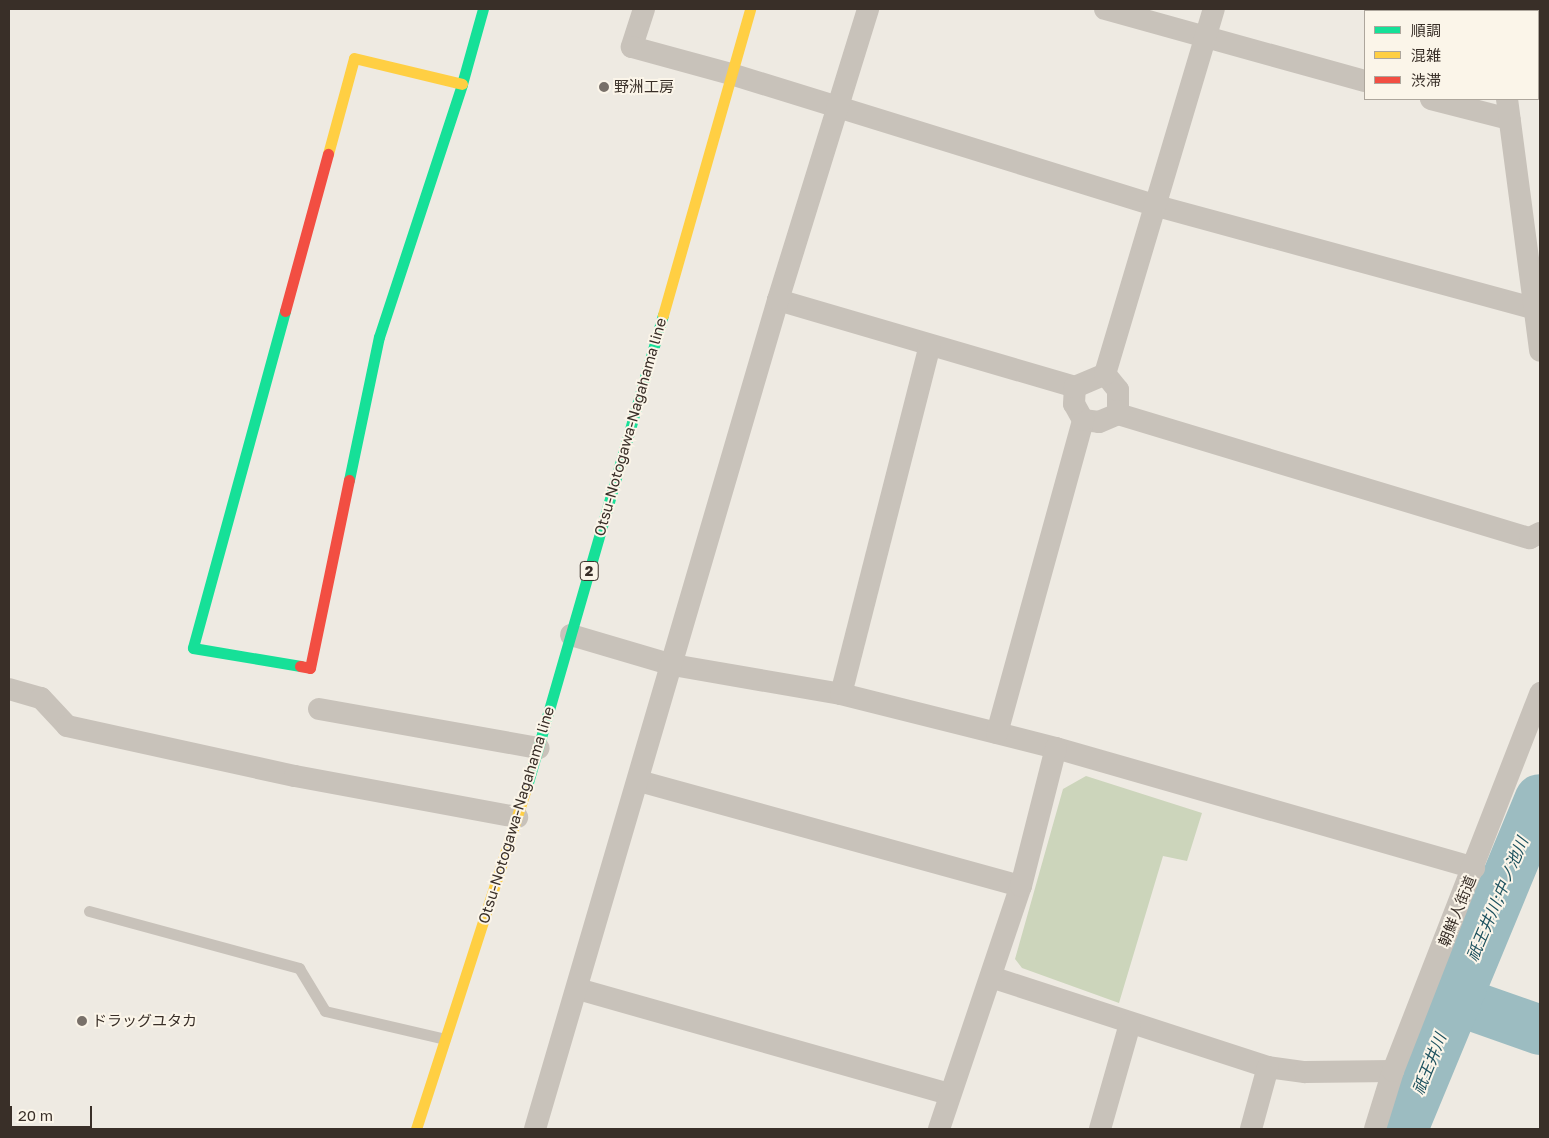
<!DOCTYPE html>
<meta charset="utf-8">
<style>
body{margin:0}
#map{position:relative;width:1549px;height:1138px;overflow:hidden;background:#eeeae2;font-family:"Golos Text","Noto Sans JP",sans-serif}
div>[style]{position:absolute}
.green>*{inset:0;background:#ccd5bb}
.river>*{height:50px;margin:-25px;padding:0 25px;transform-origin:25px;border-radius:25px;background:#9cbcc1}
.lane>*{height:11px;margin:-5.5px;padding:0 5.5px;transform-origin:5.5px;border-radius:5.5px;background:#c8c2ba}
.street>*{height:22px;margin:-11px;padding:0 11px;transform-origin:11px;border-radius:11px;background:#c8c2ba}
.fast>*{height:11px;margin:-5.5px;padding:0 5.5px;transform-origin:5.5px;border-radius:5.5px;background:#16e098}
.slow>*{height:11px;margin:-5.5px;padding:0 5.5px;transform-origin:5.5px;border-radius:5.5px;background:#ffcf43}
.jam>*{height:11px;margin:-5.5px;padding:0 5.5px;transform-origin:5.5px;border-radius:5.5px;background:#f24e42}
.dots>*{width:14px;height:14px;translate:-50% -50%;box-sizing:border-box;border:2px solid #fbf5e9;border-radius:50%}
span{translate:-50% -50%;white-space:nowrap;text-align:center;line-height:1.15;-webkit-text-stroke:4px #fbf5e9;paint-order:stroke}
.shield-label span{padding:1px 4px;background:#fbf5e9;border:1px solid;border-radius:4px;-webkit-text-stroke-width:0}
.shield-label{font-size:14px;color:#392f28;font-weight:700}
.poi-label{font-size:15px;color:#392f28}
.left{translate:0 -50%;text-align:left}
.street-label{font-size:15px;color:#392f28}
.water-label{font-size:16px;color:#1b505d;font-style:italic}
.frame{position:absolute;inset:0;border:10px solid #392f28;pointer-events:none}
.legend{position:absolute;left:1364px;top:10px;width:175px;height:90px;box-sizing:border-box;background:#fbf5e9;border:1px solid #ada69c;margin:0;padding:6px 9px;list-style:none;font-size:15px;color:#392f28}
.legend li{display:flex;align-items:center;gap:10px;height:25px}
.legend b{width:25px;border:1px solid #ada69c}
.scale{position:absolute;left:10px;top:1106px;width:82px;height:22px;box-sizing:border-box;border:2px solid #392f28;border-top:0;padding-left:6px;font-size:15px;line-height:18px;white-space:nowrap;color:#392f28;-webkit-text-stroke:4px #fbf5e9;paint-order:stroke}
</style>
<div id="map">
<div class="green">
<div style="clip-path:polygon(1086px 776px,1202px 813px,1187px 861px,1163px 856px,1119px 1003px,1022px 968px,1015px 959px,1063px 789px)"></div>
</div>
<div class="river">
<div style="left:1455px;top:1000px;width:90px;rotate:19.4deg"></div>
<div style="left:1403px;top:1129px;width:357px;rotate:-67.5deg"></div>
</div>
<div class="lane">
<div style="left:89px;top:911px;width:218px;rotate:15.2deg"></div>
<div style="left:299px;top:968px;width:50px;rotate:58.8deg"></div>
<div style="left:325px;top:1011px;width:123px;rotate:13.1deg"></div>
</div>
<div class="street">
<div style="left:644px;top:9px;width:40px;rotate:108deg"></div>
<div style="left:632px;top:47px;width:103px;rotate:15.3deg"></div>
<div style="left:731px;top:74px;width:446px;rotate:17.2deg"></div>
<div style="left:1157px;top:206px;width:390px;rotate:15.2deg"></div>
<div style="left:1105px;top:9px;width:270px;rotate:15.5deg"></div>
<div style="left:1495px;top:9px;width:2px;rotate:90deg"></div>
<div style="left:1431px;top:99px;width:81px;rotate:14.4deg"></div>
<div style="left:1507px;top:99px;width:254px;rotate:82.5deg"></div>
<div style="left:778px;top:300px;width:309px;rotate:16.3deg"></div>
<div style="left:1118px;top:414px;width:430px;rotate:16.8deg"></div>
<div style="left:1530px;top:538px;width:11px;rotate:-27deg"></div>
<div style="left:1083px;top:420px;width:16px;rotate:7deg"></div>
<div style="left:1099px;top:422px;width:21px;rotate:-23deg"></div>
<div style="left:1118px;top:414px;width:24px;rotate:-90deg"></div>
<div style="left:1118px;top:390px;width:21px;rotate:-129deg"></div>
<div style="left:571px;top:635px;width:106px;rotate:16.4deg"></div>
<div style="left:673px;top:665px;width:170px;rotate:9.8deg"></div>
<div style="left:841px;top:694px;width:222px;rotate:14.1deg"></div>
<div style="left:1056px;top:748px;width:435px;rotate:16deg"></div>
<div style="left:9px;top:689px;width:33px;rotate:16deg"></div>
<div style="left:41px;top:698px;width:38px;rotate:47deg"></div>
<div style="left:67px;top:726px;width:233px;rotate:12.4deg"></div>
<div style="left:295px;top:776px;width:226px;rotate:10.5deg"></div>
<div style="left:841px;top:694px;width:359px;rotate:-75.7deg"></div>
<div style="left:319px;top:709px;width:223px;rotate:10.1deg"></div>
<div style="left:997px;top:733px;width:325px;rotate:-74.6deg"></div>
<div style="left:1083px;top:420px;width:18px;rotate:-119deg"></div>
<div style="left:1074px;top:404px;width:17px;rotate:-87deg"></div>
<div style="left:1075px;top:387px;width:33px;rotate:-23deg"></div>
<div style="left:1105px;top:374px;width:381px;rotate:-73.4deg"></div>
<div style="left:639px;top:781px;width:396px;rotate:15.4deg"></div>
<div style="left:991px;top:977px;width:291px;rotate:18deg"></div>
<div style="left:1268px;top:1067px;width:37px;rotate:8deg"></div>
<div style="left:1305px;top:1072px;width:88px;rotate:-0.7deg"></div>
<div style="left:578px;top:989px;width:386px;rotate:15.8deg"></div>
<div style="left:535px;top:1129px;width:864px;rotate:-73.66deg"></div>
<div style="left:778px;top:300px;width:305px;rotate:-72.8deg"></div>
<div style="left:939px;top:1129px;width:256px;rotate:-71.4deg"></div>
<div style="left:1021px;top:886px;width:142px;rotate:-75.8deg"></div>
<div style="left:1100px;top:1129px;width:109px;rotate:-74.1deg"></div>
<div style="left:1251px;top:1129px;width:64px;rotate:-74.7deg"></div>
<div style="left:1375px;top:1129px;width:61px;rotate:-72.8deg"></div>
<div style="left:1393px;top:1071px;width:406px;rotate:-68.7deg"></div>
</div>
<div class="fast">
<div style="left:285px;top:311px;width:349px;rotate:105.3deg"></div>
<div style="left:193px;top:648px;width:109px;rotate:9.5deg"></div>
<div style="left:349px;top:480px;width:146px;rotate:-78.2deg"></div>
<div style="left:379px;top:337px;width:266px;rotate:-71.8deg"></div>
<div style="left:462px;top:84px;width:78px;rotate:-74.4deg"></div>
<div style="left:527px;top:786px;width:490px;rotate:-73.9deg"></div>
</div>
<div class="slow">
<div style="left:328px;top:154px;width:99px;rotate:-74.8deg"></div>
<div style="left:354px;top:58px;width:111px;rotate:13.5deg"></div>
<div style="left:663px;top:315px;width:318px;rotate:-74.1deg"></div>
<div style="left:416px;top:1129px;width:361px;rotate:-72.1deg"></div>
</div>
<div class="jam">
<div style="left:285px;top:311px;width:163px;rotate:-74.7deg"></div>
<div style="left:300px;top:666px;width:10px;rotate:11deg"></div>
<div style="left:310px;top:668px;width:192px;rotate:-78.3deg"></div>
</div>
<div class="dots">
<div style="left:604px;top:87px;background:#787069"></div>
<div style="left:82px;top:1021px;background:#787069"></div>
</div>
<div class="shield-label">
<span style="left:589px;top:571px">2</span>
</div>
<div class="poi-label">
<span class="left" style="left:614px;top:87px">野洲工房</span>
<span class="left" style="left:92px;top:1021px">ドラッグユタカ</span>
</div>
<div class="street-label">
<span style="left:630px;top:427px;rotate:-74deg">Otsu-Notogawa-Nagahama line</span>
<span style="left:516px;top:815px;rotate:-73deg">Otsu-Notogawa-Nagahama line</span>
<span style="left:1457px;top:911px;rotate:-68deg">朝鮮人街道</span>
</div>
<div class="water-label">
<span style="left:1497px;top:899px;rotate:-67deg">祇王井川;中ノ池川</span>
<span style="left:1429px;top:1064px;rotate:-68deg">祇王井川</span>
</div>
<div class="frame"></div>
<ul class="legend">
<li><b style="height:6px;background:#16e098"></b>順調</li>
<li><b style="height:6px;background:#ffcf43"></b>混雑</li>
<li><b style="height:6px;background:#f24e42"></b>渋滞</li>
</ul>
<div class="scale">20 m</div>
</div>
